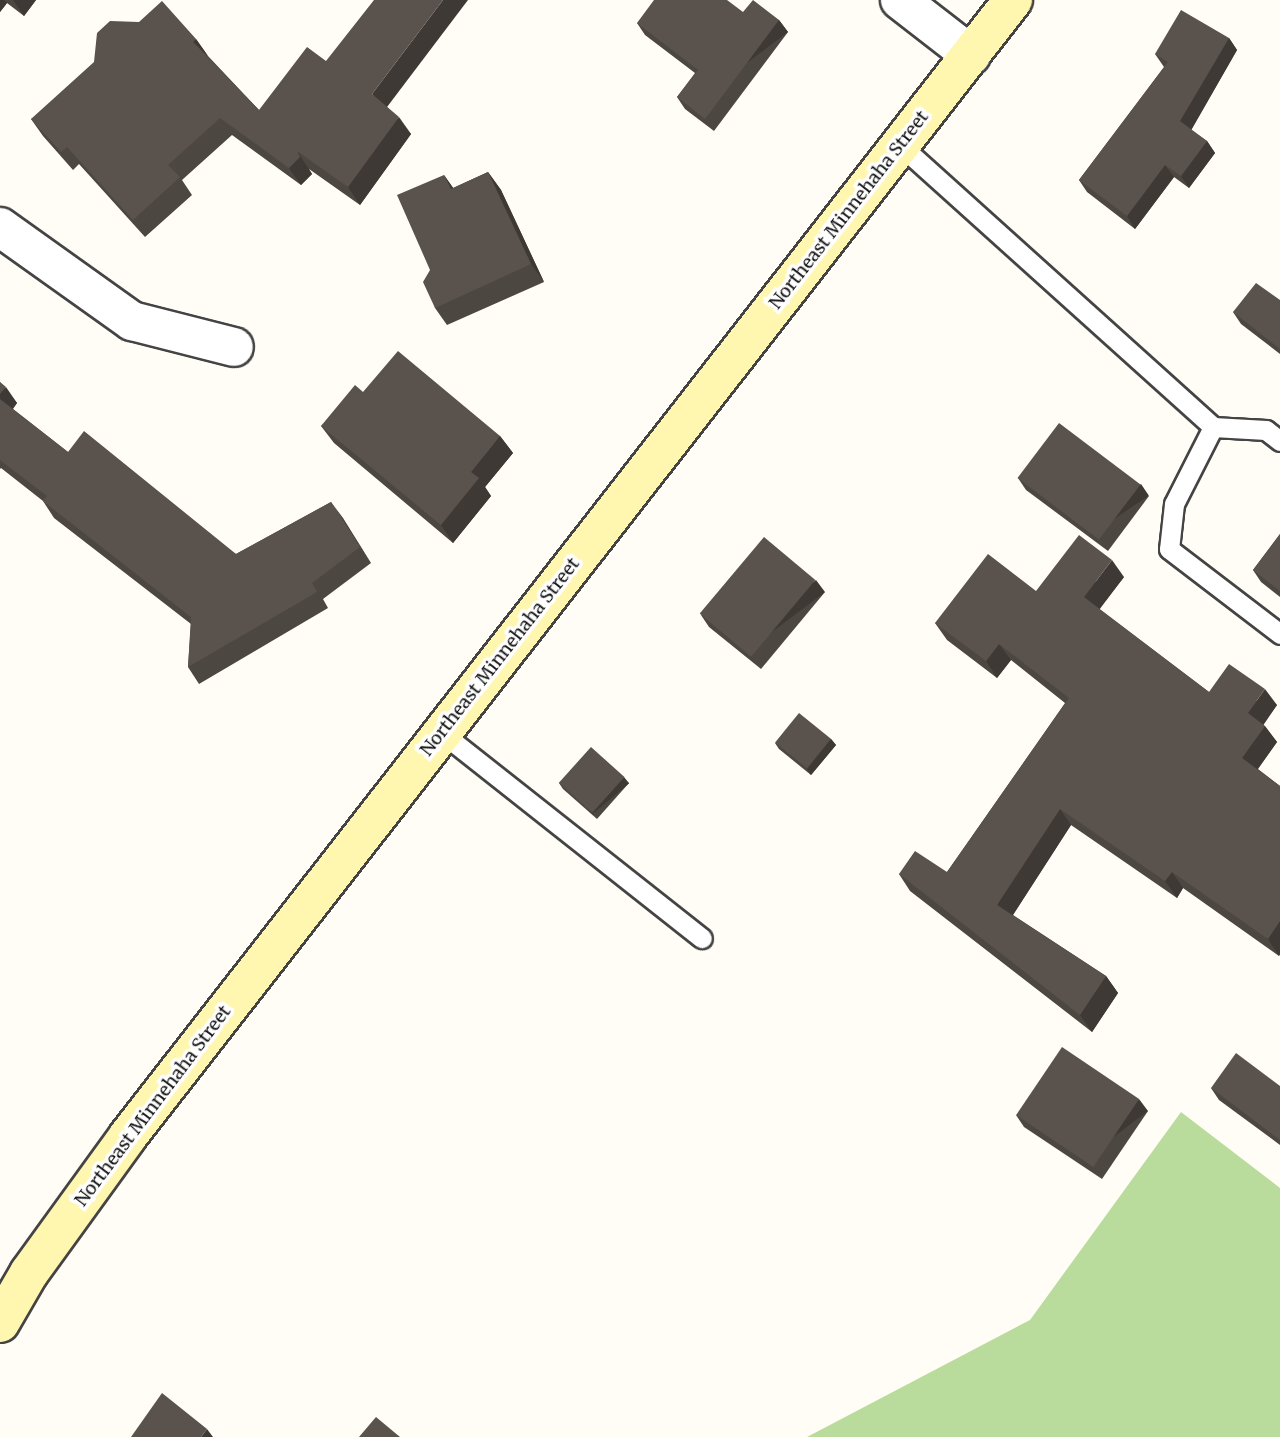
<!DOCTYPE html>
<style>
body{margin:0}
#map{position:relative;width:1280px;height:1437px;overflow:hidden;background:#fffdf5;font-family:Merriweather,serif}
div>[style]{position:absolute}
.forest>*{inset:0;background:#b9dc9c}
.roads{filter:drop-shadow(2px 0 #444) drop-shadow(-2px 0 #444) drop-shadow(0 2px #444) drop-shadow(0 -2px #444)}
.service>*{height:19px;margin:-9.5px;padding:0 9.5px;transform-origin:9.5px;border-radius:9.5px;background:#fff}
.minor>*{height:38px;margin:-19px;padding:0 19px;transform-origin:19px;border-radius:19px;background:#fff}
.secondary>*{height:38px;margin:-19px;padding:0 19px;transform-origin:19px;border-radius:19px;background:#fff6b0}
.wall>*{inset:0;background:#4d4742}
.shaded-wall>*{inset:0;background:#3f3936;transform-origin:0 0}
.building>*{inset:0;background:#5a524d;transform-origin:0 0}
span{translate:-50% -50%;white-space:nowrap;text-align:center;line-height:1.15;-webkit-text-stroke:7px #fff;paint-order:stroke}
.street-label{font-size:18px;color:#111}
</style>
<div id="map">
<div class="forest">
<div style="clip-path:polygon(1181px 1112px,1280px 1188px,1280px 1437px,807px 1437px,1030px 1320px)"></div>
</div>
<div class="roads">
<div class="service">
<div style="left:900px;top:145px;width:421px;rotate:42deg"></div>
<div style="left:1280px;top:441px;width:18px;rotate:-142deg"></div>
<div style="left:1266px;top:430px;width:53px;rotate:-176.8deg"></div>
<div style="left:1213px;top:427px;width:86px;rotate:116.9deg"></div>
<div style="left:1174px;top:504px;width:45px;rotate:96.3deg"></div>
<div style="left:1169px;top:549px;width:140px;rotate:37.4deg"></div>
<div style="left:442px;top:733px;width:331px;rotate:38.3deg"></div>
</div>
<div class="minor">
<div style="left:900px;top:0;width:90px;rotate:37.8deg"></div>
<div style="left:0;top:227px;width:162px;rotate:35.5deg"></div>
<div style="left:132px;top:321px;width:105px;rotate:14.3deg"></div>
</div>
<div class="secondary">
<div style="left:0;top:1323px;width:58px;rotate:-59.9deg"></div>
<div style="left:29px;top:1273px;width:169px;rotate:-54.1deg"></div>
<div style="left:128px;top:1136px;width:1440px;rotate:-52.08deg"></div>
</div>
</div>
<div class="wall">
<div style="clip-path:polygon(0 0,36px 0,24px 16px,7px 3px,0 12px)"></div>
<div style="clip-path:polygon(743px 12px,779px 20px,788px 32px,714px 131px,685px 109px,677px 97px,695px 73px,645px 35px,637px 23px)"></div>
<div style="clip-path:polygon(1229px 38px,1237px 50px,1191px 130px,1207px 141px,1215px 153px,1189px 188px,1174px 177px,1135px 229px,1087px 192px,1079px 180px,1164px 67px,1155px 54px)"></div>
<div style="clip-path:polygon(196px 39px,208px 56px,259px 110px,387px 107px,411px 134px,360px 205px,309px 169px,312px 174px,301px 185px,232px 135px,182px 180px,192px 195px,145px 237px,79px 164px,73px 170px,43px 136px,31px 119px)"></div>
<div style="clip-path:polygon(488px 172px,501px 190px,544px 282px,447px 325px,435px 308px,430px 270px,444px 175px,453px 188px)"></div>
<div style="clip-path:polygon(1280px 300px,1280px 354px,1241px 324px,1233px 312px)"></div>
<div style="clip-path:polygon(0 382px,17px 403px,13px 409px,68px 452px,236px 554px,331px 502px,371px 563px,323px 599px,328px 608px,199px 684px,188px 667px,191px 624px,54px 518px,43px 501px,1px 468px,0 469px)"></div>
<div style="clip-path:polygon(363px 392px,500px 436px,513px 453px,485px 487px,491px 496px,453px 543px,334px 443px,321px 426px)"></div>
<div style="clip-path:polygon(1018px 478px,1149px 496px,1108px 551px,1026px 490px)"></div>
<div style="clip-path:polygon(1280px 534px,1280px 597px,1261px 582px,1253px 570px)"></div>
<div style="clip-path:polygon(1124px 577px,1099px 609px,1209px 692px,1277px 705px,1263px 724px,1277px 742px,1258px 769px,1280px 786px,1280px 954px,1279px 956px,1183px 888px,1177px 898px,1071px 825px,1013px 915px,1106px 976px,1118px 993px,1092px 1032px,910px 891px,899px 874px,947px 872px,1065px 703px,1011px 660px,997px 678px,947px 640px,935px 623px,1036px 591px)"></div>
<div style="clip-path:polygon(825px 592px,761px 669px,709px 627px,701px 615px)"></div>
<div style="clip-path:polygon(831px 739px,836px 745px,811px 775px,779px 749px,775px 743px)"></div>
<div style="clip-path:polygon(559px 783px,629px 783px,597px 819px,563px 789px)"></div>
<div style="clip-path:polygon(1280px 1086px,1280px 1145px,1219px 1100px,1211px 1088px)"></div>
<div style="clip-path:polygon(1148px 1111px,1102px 1179px,1024px 1127px,1016px 1115px)"></div>
</div>
<div class="shaded-wall">
<div style="clip-path:polygon(0 0,4px 0,7px 3px,0 12px)"></div>
<div style="clip-path:polygon(13px 0,36px 0,24px 16px)"></div>
<div style="clip-path:polygon(443px 0,468px 0,384px 111px,372px 94px)"></div>
<div style="left:779px;top:20px;width:15px;height:124px;rotate:53deg"></div>
<div style="clip-path:polygon(1229px 38px,1237px 50px,1189px 134px,1180px 121px)"></div>
<div style="clip-path:polygon(196px 39px,208px 56px,193px 42px)"></div>
<div style="clip-path:polygon(399px 117px,411px 134px,360px 205px,348px 187px)"></div>
<div style="clip-path:polygon(1207px 141px,1215px 153px,1189px 188px,1181px 176px)"></div>
<div style="clip-path:polygon(297px 151px,312px 174px,301px 185px,289px 168px)"></div>
<div style="clip-path:polygon(1165px 165px,1174px 177px,1135px 229px,1127px 216px)"></div>
<div style="clip-path:polygon(488px 172px,501px 190px,544px 282px,531px 264px)"></div>
<div style="clip-path:polygon(444px 175px,456px 192px,451px 189px)"></div>
<div style="clip-path:polygon(6px 387px,17px 403px,9px 413px,0 400px,0 394px)"></div>
<div style="clip-path:polygon(500px 436px,513px 453px,485px 487px,491px 496px,453px 543px,441px 525px,471px 472px)"></div>
<div style="left:1141px;top:484px;width:14px;height:69px;rotate:56deg"></div>
<div style="clip-path:polygon(331px 502px,343px 518px,371px 563px,360px 547px)"></div>
<div style="clip-path:polygon(1112px 560px,1124px 577px,1096px 614px,1084px 597px)"></div>
<div style="left:816px;top:580px;width:15px;height:99px;rotate:53deg"></div>
<div style="clip-path:polygon(999px 644px,1011px 660px,997px 678px,986px 661px)"></div>
<div style="clip-path:polygon(1265px 689px,1277px 705px,1260px 730px,1248px 713px)"></div>
<div style="clip-path:polygon(1265px 726px,1277px 742px,1254px 774px,1242px 758px)"></div>
<div style="clip-path:polygon(831px 739px,836px 745px,811px 775px,807px 769px)"></div>
<div style="left:624px;top:777px;width:8px;height:48px;rotate:50deg"></div>
<div style="clip-path:polygon(1060px 809px,1071px 825px,1009px 921px,997px 905px)"></div>
<div style="clip-path:polygon(1172px 872px,1183px 888px,1177px 898px,1165px 881px)"></div>
<div style="clip-path:polygon(1280px 921px,1280px 954px,1279px 956px,1268px 939px)"></div>
<div style="clip-path:polygon(1106px 976px,1118px 993px,1092px 1032px,1080px 1015px)"></div>
<div style="left:1139px;top:1099px;width:15px;height:82px;rotate:53deg"></div>
<div style="clip-path:polygon(207px 1429px,213px 1437px,201px 1437px)"></div>
</div>
<div class="building">
<div style="clip-path:polygon(374px 0,443px 0,372px 94px,399px 117px,348px 187px,297px 151px,300px 157px,289px 168px,220px 118px,168px 165px,180px 177px,133px 220px,67px 147px,61px 152px,31px 119px,94px 62px,97px 33px,110px 21px,139px 22px,162px 1px,196px 39px,193px 42px,259px 110px,307px 47px,326px 61px)"></div>
<div style="clip-path:polygon(654px 0,727px 0,743px 12px,753px 0,779px 20px,705px 119px,677px 97px,698px 70px,637px 23px)"></div>
<div style="clip-path:polygon(1181px 10px,1229px 38px,1180px 121px,1207px 141px,1181px 176px,1165px 165px,1127px 216px,1079px 180px,1168px 62px,1155px 54px)"></div>
<div style="clip-path:polygon(488px 172px,531px 264px,435px 308px,423px 282px,430px 270px,397px 195px,444px 175px,451px 189px)"></div>
<div style="clip-path:polygon(1256px 283px,1280px 300px,1280px 349px,1233px 312px)"></div>
<div style="clip-path:polygon(398px 351px,500px 436px,471px 472px,479px 478px,441px 525px,321px 426px,355px 385px,363px 392px)"></div>
<div style="clip-path:polygon(0 382px,6px 387px,0 394px)"></div>
<div style="clip-path:polygon(0 399px,68px 452px,84px 431px,236px 554px,331px 502px,360px 547px,312px 583px,317px 592px,188px 667px,191px 617px,43px 501px,47px 496px,0 460px)"></div>
<div style="left:1059px;top:423px;width:102px;height:69px;rotate:37deg"></div>
<div style="clip-path:polygon(1280px 534px,1280px 591px,1253px 570px)"></div>
<div style="clip-path:polygon(1079px 535px,1112px 560px,1084px 597px,1209px 692px,1229px 664px,1265px 689px,1248px 713px,1265px 726px,1242px 758px,1280px 786px,1280px 921px,1268px 939px,1172px 872px,1165px 881px,1060px 809px,997px 905px,1106px 976px,1080px 1015px,899px 874px,915px 851px,947px 872px,1069px 698px,999px 644px,986px 661px,935px 623px,988px 554px,1036px 591px)"></div>
<div style="left:764px;top:537px;width:67px;height:100px;rotate:40deg"></div>
<div style="left:799px;top:713px;width:41px;height:38px;rotate:39deg"></div>
<div style="left:591px;top:747px;width:45px;height:48px;rotate:42deg"></div>
<div style="left:1062px;top:1047px;width:93px;height:82px;rotate:34deg"></div>
<div style="clip-path:polygon(1236px 1053px,1280px 1086px,1280px 1140px,1211px 1088px)"></div>
<div style="clip-path:polygon(162px 1393px,207px 1429px,201px 1437px,131px 1437px)"></div>
<div style="clip-path:polygon(376px 1417px,400px 1437px,359px 1437px)"></div>
</div>
<div class="street-label">
<span style="left:849px;top:210px;rotate:-52deg">Northeast Minnehaha Street</span>
<span style="left:500px;top:657px;rotate:-52deg">Northeast Minnehaha Street</span>
<span style="left:153px;top:1106px;rotate:-53deg">Northeast Minnehaha Street</span>
</div>
</div>
